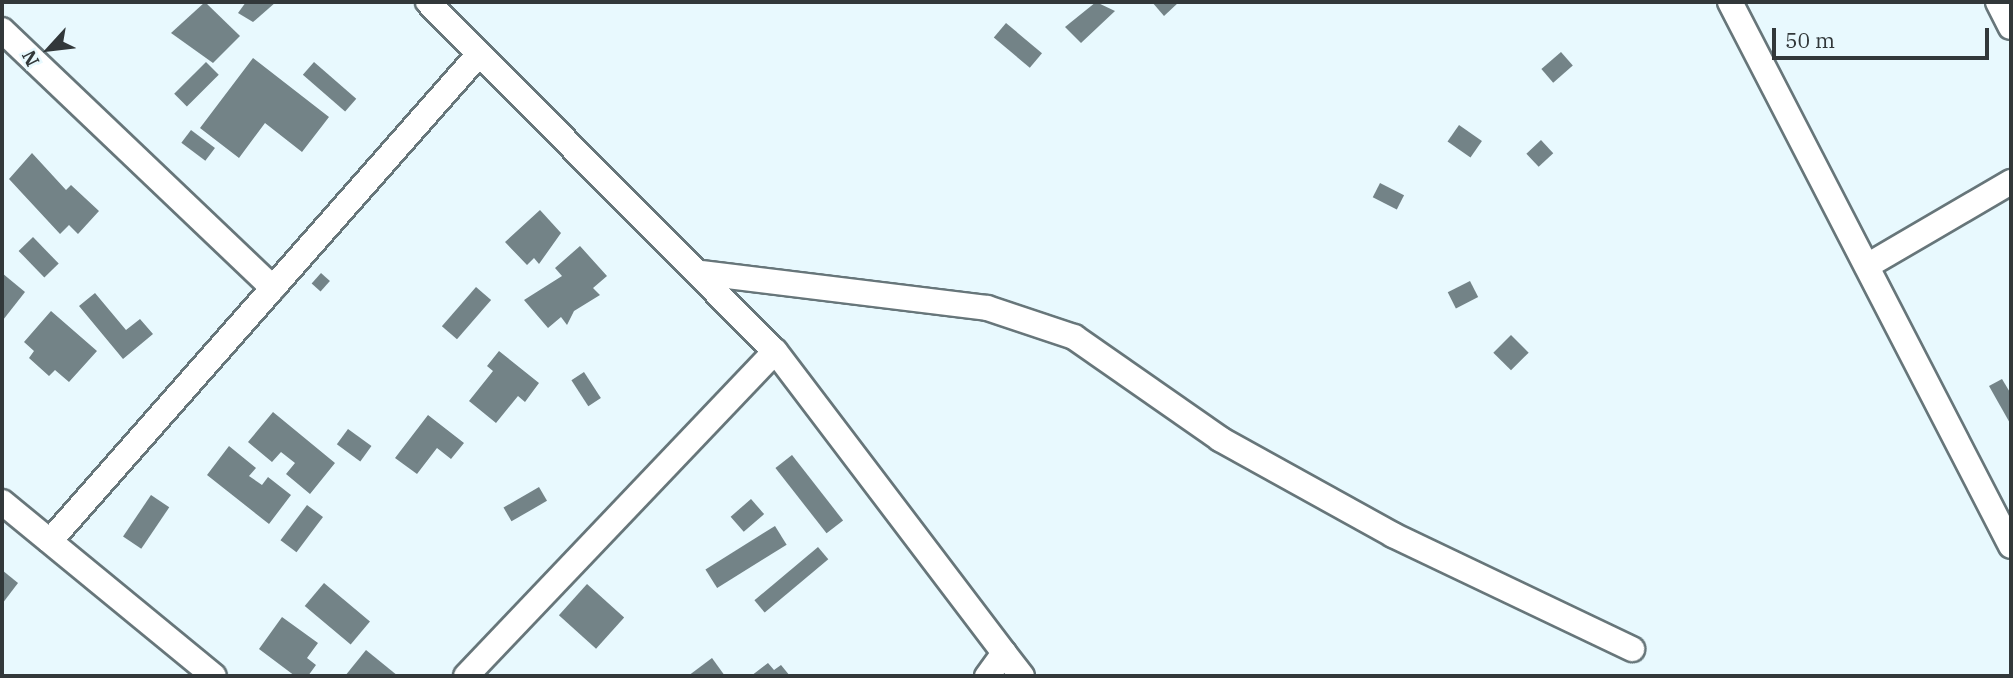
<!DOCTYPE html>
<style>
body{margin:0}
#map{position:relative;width:2013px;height:678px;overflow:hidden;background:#e8f9fe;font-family:"IBM Plex Serif",serif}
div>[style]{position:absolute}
.building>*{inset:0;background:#738387;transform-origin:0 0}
.roads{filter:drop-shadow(2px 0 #67767a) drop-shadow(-2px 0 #67767a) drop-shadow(0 2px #67767a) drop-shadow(0 -2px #67767a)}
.minor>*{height:24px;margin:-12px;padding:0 12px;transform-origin:12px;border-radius:12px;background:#fff}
span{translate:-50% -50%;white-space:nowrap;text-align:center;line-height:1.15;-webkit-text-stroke:5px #e8f9fe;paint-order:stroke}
.frame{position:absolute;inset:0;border:4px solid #32383a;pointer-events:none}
.north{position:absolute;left:14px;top:14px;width:70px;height:70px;-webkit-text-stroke:5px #e8f9fe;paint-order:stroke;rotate:243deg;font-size:19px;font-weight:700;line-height:28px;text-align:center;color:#32383a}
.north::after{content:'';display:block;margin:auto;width:24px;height:32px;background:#32383a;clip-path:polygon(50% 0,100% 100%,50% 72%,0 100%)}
.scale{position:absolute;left:1772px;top:28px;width:217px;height:32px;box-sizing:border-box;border:4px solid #32383a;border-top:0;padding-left:9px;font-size:21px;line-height:24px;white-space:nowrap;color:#32383a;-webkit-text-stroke:5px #e8f9fe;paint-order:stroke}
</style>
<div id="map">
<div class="building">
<div style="clip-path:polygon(205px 2px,240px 36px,213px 63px,171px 33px)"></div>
<div style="clip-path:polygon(246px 2px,276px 2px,253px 22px,238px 13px)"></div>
<div style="clip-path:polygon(1096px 2px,1115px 11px,1081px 43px,1065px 27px)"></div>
<div style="clip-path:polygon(1152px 2px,1179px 2px,1164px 16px)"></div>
<div style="left:1006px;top:23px;width:47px;height:19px;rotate:40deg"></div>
<div style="left:1561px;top:52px;width:18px;height:26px;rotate:49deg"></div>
<div style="clip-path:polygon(253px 58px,329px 117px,302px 152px,265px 123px,239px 158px,200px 128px)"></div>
<div style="left:206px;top:62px;width:18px;height:45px;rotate:45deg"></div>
<div style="left:314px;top:62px;width:56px;height:17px;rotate:41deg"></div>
<div style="left:1459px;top:125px;width:28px;height:20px;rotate:35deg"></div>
<div style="left:191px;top:130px;width:30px;height:16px;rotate:37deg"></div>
<div style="left:1541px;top:140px;width:18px;height:20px;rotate:47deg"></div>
<div style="clip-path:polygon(32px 153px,66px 190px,71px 185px,99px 211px,78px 234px,69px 225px,60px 234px,9px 179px)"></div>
<div style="left:1380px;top:183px;width:27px;height:16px;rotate:27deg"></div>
<div style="clip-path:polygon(540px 210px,561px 233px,539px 264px,534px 258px,527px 265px,505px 242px)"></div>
<div style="left:33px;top:237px;width:37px;height:20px;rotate:46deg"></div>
<div style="clip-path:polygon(580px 246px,607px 276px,593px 288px,600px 295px,574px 311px,567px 325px,561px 317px,548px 328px,524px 300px,562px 276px,555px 268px)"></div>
<div style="clip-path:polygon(2px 273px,25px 292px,3px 320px,2px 318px)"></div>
<div style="left:321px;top:273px;width:12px;height:14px;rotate:42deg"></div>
<div style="left:1470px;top:281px;width:18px;height:25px;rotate:63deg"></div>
<div style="left:476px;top:287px;width:20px;height:52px;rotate:41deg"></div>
<div style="clip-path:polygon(95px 293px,126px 330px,140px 319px,153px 334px,123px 359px,79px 306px)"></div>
<div style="clip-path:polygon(51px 311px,97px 351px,69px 382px,55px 370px,49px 376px,29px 358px,34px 351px,24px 342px)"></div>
<div style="left:1511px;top:335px;width:25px;height:25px;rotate:45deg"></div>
<div style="clip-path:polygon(499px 351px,539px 383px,525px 402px,518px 396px,496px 423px,469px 401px,493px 371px,487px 366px)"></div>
<div style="left:584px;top:372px;width:31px;height:15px;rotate:57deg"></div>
<div style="clip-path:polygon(2002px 379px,2011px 394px,2011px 425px,1989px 386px)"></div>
<div style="clip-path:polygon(273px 412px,335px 463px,310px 494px,286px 474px,295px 463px,281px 452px,272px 462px,248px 442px)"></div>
<div style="clip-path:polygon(428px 415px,464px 443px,451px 459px,437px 448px,417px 474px,395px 458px)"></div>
<div style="left:348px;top:429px;width:29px;height:19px;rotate:36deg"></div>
<div style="clip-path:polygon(229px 446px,256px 468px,249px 476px,262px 485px,268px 477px,291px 495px,269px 524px,207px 475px)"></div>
<div style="left:792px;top:455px;width:83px;height:21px;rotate:52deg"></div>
<div style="left:539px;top:487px;width:16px;height:41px;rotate:60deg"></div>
<div style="left:151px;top:495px;width:22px;height:50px;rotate:34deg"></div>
<div style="left:751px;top:499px;width:20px;height:27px;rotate:49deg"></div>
<div style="left:307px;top:505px;width:20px;height:44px;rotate:37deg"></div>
<div style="left:775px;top:526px;width:22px;height:82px;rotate:58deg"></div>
<div style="left:818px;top:547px;width:16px;height:83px;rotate:50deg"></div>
<div style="clip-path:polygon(2px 570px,18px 583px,2px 604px)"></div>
<div style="left:324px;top:583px;width:60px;height:30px;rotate:40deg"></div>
<div style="left:587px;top:584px;width:50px;height:42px;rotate:42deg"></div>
<div style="clip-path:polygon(282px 617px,318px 643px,307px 658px,316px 665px,308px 676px,295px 676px,259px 649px)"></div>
<div style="clip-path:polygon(366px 650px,398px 676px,345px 676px)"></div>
<div style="clip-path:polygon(712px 658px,725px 676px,688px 676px)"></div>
<div style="clip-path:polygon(768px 663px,774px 670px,781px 665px,790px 676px,751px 676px)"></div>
</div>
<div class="roads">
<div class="minor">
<div style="left:428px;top:2px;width:492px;rotate:45.2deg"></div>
<div style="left:775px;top:351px;width:379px;rotate:52.8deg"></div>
<div style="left:1004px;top:653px;width:29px;rotate:126deg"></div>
<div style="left:1730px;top:2px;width:612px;rotate:62.68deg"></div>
<div style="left:1998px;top:2px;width:28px;rotate:63deg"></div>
<div style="left:2px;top:30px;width:374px;rotate:43.6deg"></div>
<div style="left:1867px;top:266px;width:167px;rotate:-30.3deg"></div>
<div style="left:703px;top:273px;width:286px;rotate:7deg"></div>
<div style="left:987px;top:308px;width:92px;rotate:18.4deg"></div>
<div style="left:1074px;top:337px;width:178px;rotate:34.9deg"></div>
<div style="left:1220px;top:439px;width:198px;rotate:29deg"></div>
<div style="left:1393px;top:535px;width:265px;rotate:25.5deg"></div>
<div style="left:2px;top:502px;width:274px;rotate:39.4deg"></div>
<div style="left:50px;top:541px;width:649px;rotate:-48.62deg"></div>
<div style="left:1004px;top:653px;width:29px;rotate:52deg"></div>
<div style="left:466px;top:676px;width:448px;rotate:-46.4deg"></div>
</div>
</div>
<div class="frame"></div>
<div class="north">N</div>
<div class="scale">50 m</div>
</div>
